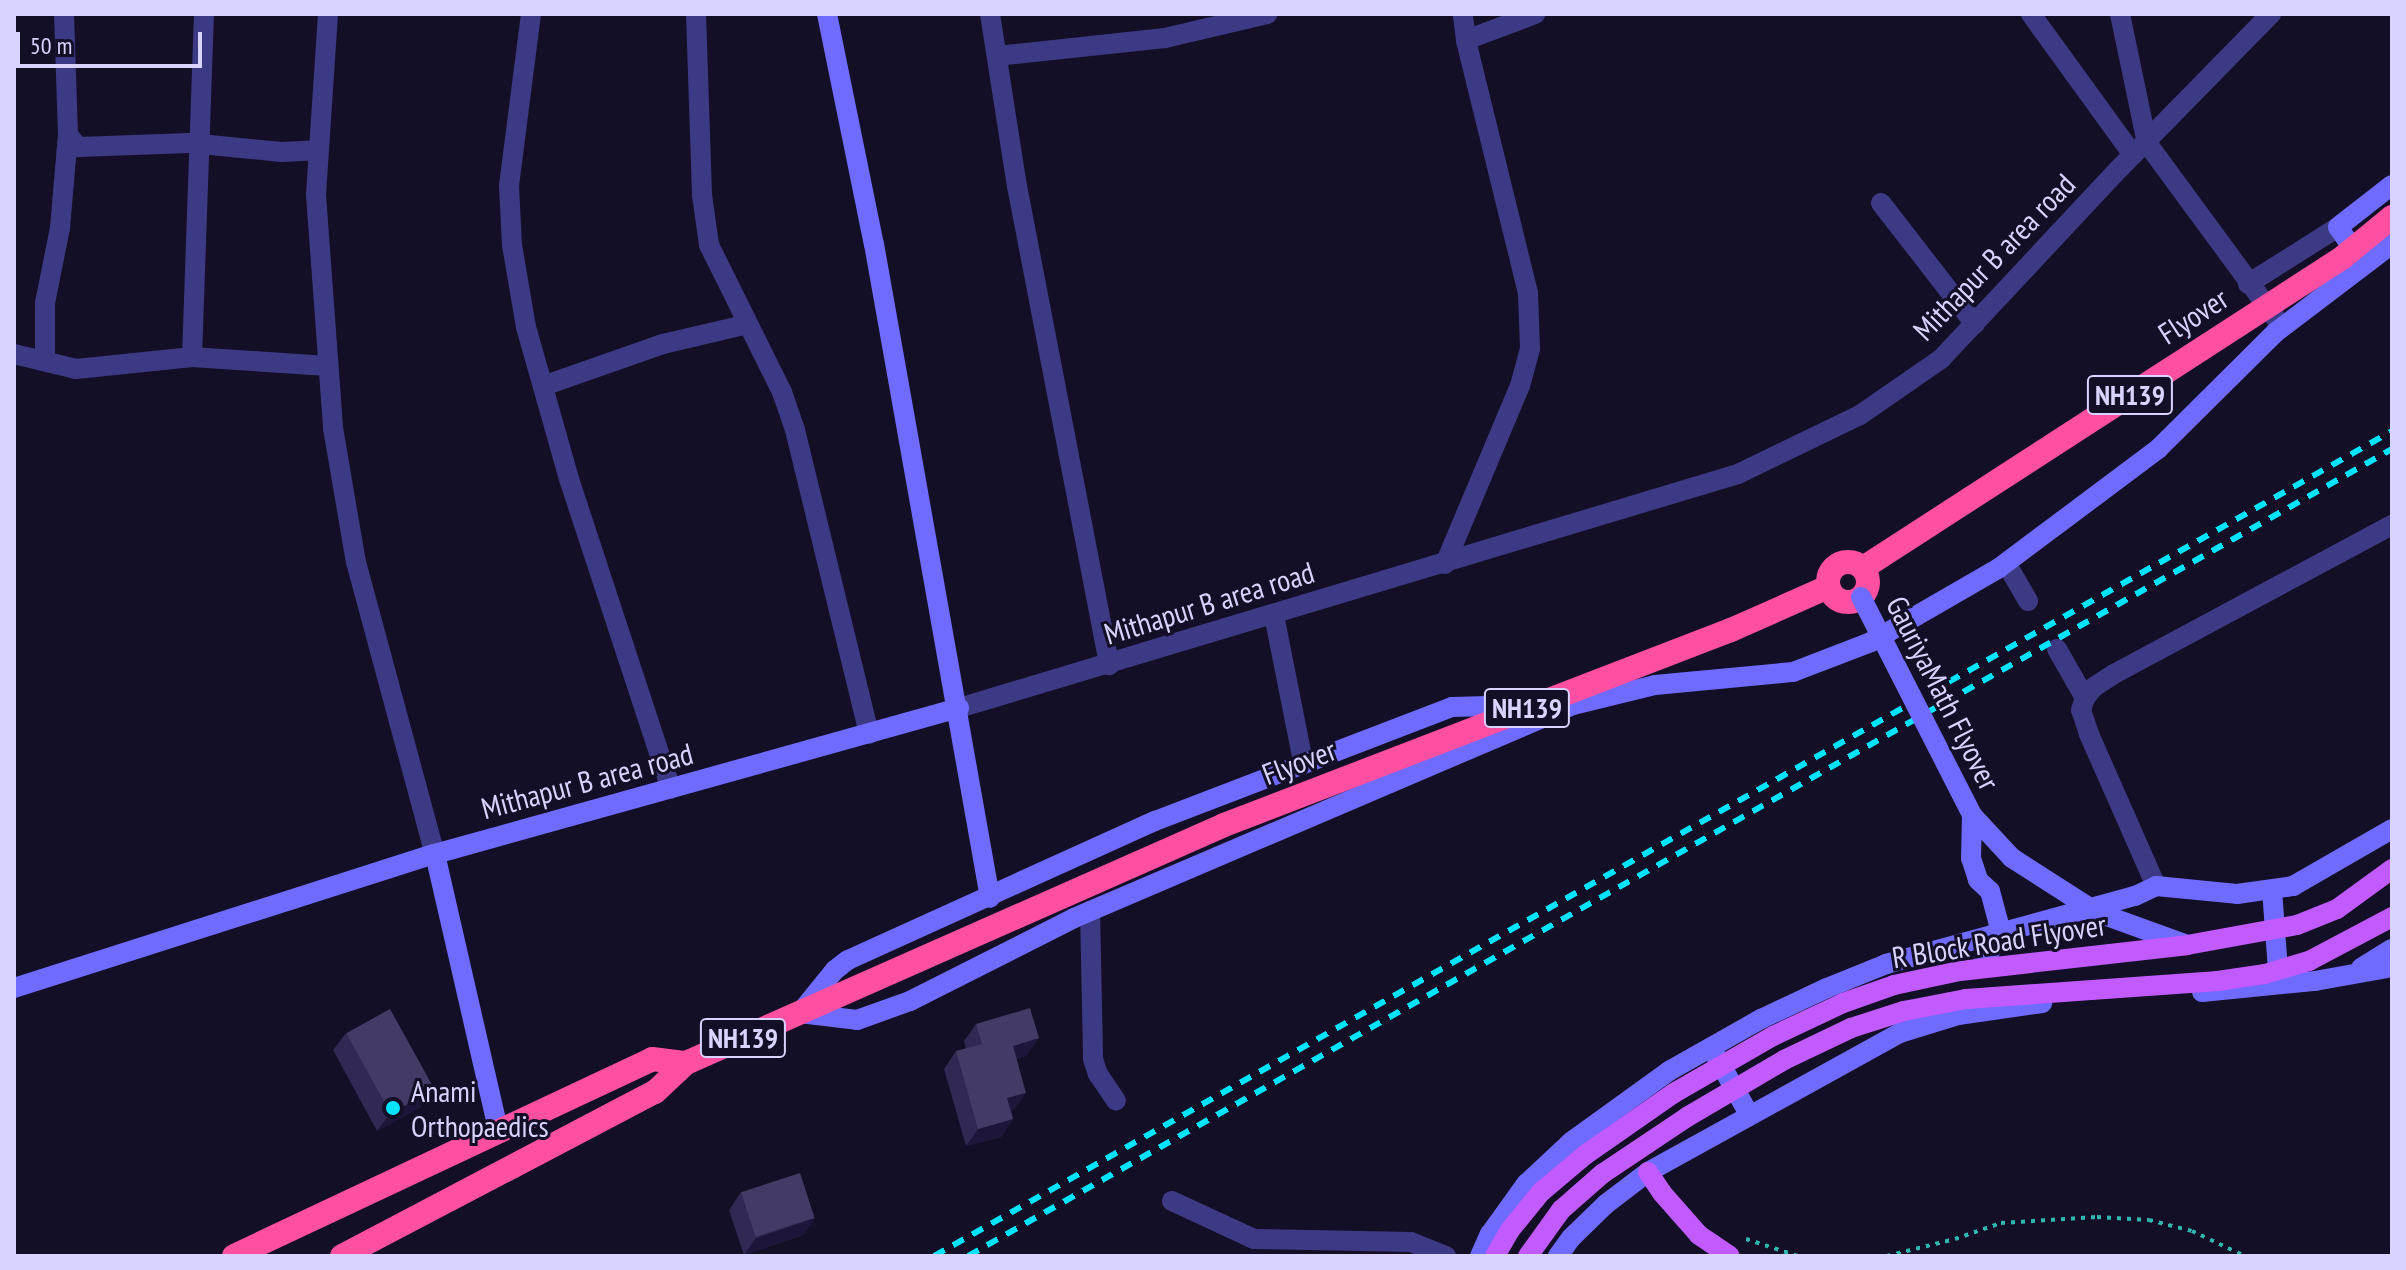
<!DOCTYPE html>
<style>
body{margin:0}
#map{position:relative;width:2406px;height:1270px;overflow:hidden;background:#130f26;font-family:"PT Sans Narrow",sans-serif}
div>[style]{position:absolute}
.path>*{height:4px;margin-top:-2px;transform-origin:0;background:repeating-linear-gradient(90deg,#2fb8b0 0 4px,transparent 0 10px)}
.street>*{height:20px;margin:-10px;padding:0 10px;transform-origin:10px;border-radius:10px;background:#3d3a85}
.secondary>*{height:20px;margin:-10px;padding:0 10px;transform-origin:10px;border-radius:10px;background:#6f6bff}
.primary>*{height:20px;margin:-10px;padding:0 10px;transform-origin:10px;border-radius:10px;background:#c25bff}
.highway>*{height:24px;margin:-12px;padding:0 12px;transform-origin:12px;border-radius:12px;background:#ff4fa3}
.highway>.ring{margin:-12px;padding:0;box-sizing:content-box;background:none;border:24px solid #ff4fa3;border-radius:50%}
.rail>*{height:6px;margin-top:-3px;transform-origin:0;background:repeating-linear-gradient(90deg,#00e5ff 0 12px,transparent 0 22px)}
.secondary-bridge>*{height:20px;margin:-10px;padding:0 10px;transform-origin:10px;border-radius:10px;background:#6f6bff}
.primary-bridge>*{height:20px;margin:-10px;padding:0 10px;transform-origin:10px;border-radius:10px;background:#c25bff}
.highway-bridge>*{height:24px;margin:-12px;padding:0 12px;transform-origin:12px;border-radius:12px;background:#ff4fa3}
.wall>*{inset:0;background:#312854}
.shaded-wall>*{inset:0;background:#1d163a}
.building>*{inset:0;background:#433a66;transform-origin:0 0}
.dots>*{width:22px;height:22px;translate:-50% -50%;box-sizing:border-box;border:4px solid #130f26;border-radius:50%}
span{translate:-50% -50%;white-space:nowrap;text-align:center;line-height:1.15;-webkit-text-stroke:6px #130f26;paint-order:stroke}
.shield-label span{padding:2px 6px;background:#130f26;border:2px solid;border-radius:6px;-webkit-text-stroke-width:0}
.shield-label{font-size:28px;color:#d9d4ff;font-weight:700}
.street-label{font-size:30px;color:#d9d4ff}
.poi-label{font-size:30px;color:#d9d4ff}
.left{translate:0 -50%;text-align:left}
.frame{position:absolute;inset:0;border:16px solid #d9d4ff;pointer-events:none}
.scale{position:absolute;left:16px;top:32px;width:186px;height:36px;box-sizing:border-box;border:4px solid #d9d4ff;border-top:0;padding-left:10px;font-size:24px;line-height:28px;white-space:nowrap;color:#d9d4ff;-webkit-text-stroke:6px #130f26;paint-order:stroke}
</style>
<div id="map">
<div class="path">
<div style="left:1746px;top:1239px;width:55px;rotate:18.1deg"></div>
<div style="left:1887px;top:1256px;width:70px;rotate:-14deg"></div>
<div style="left:1955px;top:1239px;width:49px;rotate:-19.2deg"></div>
<div style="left:2001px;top:1223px;width:96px;rotate:-3.6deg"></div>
<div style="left:2097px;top:1217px;width:52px;rotate:3.3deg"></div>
<div style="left:2149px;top:1220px;width:44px;rotate:14.3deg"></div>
<div style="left:2192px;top:1231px;width:59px;rotate:25.3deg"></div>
</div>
<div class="street">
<div style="left:64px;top:14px;width:121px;rotate:88.1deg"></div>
<div style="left:68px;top:135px;width:16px;rotate:50deg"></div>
<div style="left:78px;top:147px;width:112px;rotate:-2deg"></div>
<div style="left:190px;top:143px;width:92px;rotate:5.6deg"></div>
<div style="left:282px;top:152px;width:35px;rotate:-3deg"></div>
<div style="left:328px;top:14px;width:181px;rotate:93.8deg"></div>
<div style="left:316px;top:195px;width:234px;rotate:85.8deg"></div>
<div style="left:333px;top:428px;width:136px;rotate:80.3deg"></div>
<div style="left:356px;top:562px;width:302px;rotate:74.9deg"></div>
<div style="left:531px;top:14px;width:173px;rotate:97.3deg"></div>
<div style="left:509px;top:186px;width:59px;rotate:87.1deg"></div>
<div style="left:512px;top:245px;width:83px;rotate:80.3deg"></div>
<div style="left:526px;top:327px;width:158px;rotate:74.2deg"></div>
<div style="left:569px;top:479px;width:326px;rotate:71.8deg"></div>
<div style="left:696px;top:14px;width:181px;rotate:88.1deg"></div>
<div style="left:702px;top:195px;width:50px;rotate:82deg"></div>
<div style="left:709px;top:245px;width:164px;rotate:63.6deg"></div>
<div style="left:782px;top:392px;width:40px;rotate:71.1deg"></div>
<div style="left:795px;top:430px;width:313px;rotate:76.3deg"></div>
<div style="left:990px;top:14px;width:174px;rotate:81.1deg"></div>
<div style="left:1017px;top:186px;width:488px;rotate:79.1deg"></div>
<div style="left:2031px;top:14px;width:174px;rotate:54.1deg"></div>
<div style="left:2120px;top:14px;width:132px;rotate:78.2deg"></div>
<div style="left:2147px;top:143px;width:228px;rotate:53.7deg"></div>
<div style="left:1466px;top:40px;width:74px;rotate:-20.6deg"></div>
<div style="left:997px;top:56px;width:169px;rotate:-6.1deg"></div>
<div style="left:1165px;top:38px;width:105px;rotate:-13.2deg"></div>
<div style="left:1881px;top:203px;width:153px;rotate:52.2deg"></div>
<div style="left:2248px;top:284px;width:107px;rotate:-32.3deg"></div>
<div style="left:14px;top:354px;width:64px;rotate:13.6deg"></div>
<div style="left:76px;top:369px;width:117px;rotate:-5.9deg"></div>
<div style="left:192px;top:357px;width:136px;rotate:3.8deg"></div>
<div style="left:192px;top:357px;width:343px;rotate:-88deg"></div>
<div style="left:45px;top:361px;width:58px;rotate:-90deg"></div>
<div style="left:45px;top:303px;width:76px;rotate:-78.7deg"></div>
<div style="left:60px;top:228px;width:93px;rotate:-85.1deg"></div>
<div style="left:543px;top:386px;width:127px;rotate:-19.3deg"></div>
<div style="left:663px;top:344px;width:87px;rotate:-13.2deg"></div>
<div style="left:2006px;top:563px;width:44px;rotate:59.9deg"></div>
<div style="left:1445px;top:564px;width:193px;rotate:-67.2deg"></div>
<div style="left:1520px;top:386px;width:39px;rotate:-75deg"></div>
<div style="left:1530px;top:348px;width:55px;rotate:-92.1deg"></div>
<div style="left:1528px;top:293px;width:260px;rotate:-103.8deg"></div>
<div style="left:1466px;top:40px;width:26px;rotate:-97deg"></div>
<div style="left:1274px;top:615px;width:150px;rotate:78.8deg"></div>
<div style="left:2057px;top:649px;width:56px;rotate:60.3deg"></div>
<div style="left:959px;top:708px;width:813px;rotate:-16.72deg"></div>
<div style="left:1738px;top:474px;width:136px;rotate:-25.8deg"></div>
<div style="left:1860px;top:415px;width:98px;rotate:-34.7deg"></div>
<div style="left:1941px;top:359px;width:262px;rotate:-46.9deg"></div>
<div style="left:2120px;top:168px;width:216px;rotate:-45.6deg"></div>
<div style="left:2156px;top:886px;width:166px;rotate:-113.8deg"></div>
<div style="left:2089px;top:734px;width:25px;rotate:-108deg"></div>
<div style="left:2081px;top:710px;width:13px;rotate:-72deg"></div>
<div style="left:2085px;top:698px;width:14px;rotate:-51deg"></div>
<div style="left:2094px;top:687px;width:24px;rotate:-33deg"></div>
<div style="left:2114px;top:674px;width:315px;rotate:-28.2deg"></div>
<div style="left:1090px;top:911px;width:148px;rotate:88.8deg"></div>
<div style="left:1093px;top:1059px;width:16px;rotate:72deg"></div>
<div style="left:1098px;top:1074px;width:32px;rotate:56deg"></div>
<div style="left:1172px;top:1201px;width:90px;rotate:24.9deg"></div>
<div style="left:1254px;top:1239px;width:157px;rotate:1.1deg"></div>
<div style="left:1411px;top:1242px;width:38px;rotate:22deg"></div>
</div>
<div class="secondary">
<div style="left:827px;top:14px;width:235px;rotate:78.5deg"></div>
<div style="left:874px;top:244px;width:664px;rotate:79.94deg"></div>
<div style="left:2362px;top:262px;width:42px;rotate:-124.4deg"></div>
<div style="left:2338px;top:227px;width:68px;rotate:-37.9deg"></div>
<div style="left:435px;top:854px;width:282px;rotate:77.1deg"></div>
<div style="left:2272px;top:890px;width:94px;rotate:85.7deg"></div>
<div style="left:2361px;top:968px;width:36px;rotate:-32deg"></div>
<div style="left:14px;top:988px;width:442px;rotate:-17.7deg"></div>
<div style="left:435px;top:854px;width:544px;rotate:-15.57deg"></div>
<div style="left:2202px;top:992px;width:114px;rotate:-5.6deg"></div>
<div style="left:2315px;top:981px;width:78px;rotate:-10.3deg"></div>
<div style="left:800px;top:1013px;width:57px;rotate:7deg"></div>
<div style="left:857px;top:1020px;width:56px;rotate:-19.7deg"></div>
<div style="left:910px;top:1001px;width:184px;rotate:-26.8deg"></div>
<div style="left:1074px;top:918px;width:543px;rotate:-23.12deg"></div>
<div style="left:1573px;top:705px;width:84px;rotate:-13.7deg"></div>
<div style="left:1655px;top:685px;width:139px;rotate:-5.4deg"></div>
<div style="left:1793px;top:672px;width:84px;rotate:-21deg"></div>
<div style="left:1871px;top:642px;width:148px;rotate:-30deg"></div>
<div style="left:1999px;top:568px;width:199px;rotate:-36.8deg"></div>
<div style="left:2158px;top:449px;width:166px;rotate:-44.8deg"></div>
<div style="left:2276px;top:332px;width:146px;rotate:-37.2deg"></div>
<div style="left:800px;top:1013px;width:55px;rotate:-50.9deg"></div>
<div style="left:835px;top:970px;width:16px;rotate:-38deg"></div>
<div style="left:848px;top:960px;width:337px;rotate:-24.4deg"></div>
<div style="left:1155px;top:821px;width:318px;rotate:-21deg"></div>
<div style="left:1452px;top:707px;width:73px;rotate:-1.6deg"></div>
<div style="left:1713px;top:1051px;width:73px;rotate:60.3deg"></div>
<div style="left:1480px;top:1256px;width:24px;rotate:-66deg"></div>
<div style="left:1490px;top:1234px;width:62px;rotate:-54.2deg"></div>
<div style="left:1526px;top:1184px;width:63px;rotate:-43.1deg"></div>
<div style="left:1572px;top:1141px;width:120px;rotate:-35.8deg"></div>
<div style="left:1669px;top:1071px;width:106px;rotate:-29.5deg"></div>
<div style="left:1761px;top:1019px;width:73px;rotate:-25.2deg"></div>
<div style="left:1827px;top:988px;width:64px;rotate:-22.1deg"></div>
<div style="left:1886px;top:964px;width:258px;rotate:-15.3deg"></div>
<div style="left:2135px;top:896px;width:23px;rotate:-25deg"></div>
<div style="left:2156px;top:886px;width:81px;rotate:5.6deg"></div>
<div style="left:2237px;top:894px;width:57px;rotate:-8.1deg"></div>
<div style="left:2293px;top:886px;width:114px;rotate:-29.9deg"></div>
<div style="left:1558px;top:1256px;width:22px;rotate:-54deg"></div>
<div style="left:1571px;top:1238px;width:49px;rotate:-44.2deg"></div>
<div style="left:1606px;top:1204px;width:53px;rotate:-37.3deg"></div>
<div style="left:1648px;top:1172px;width:288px;rotate:-28.9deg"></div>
<div style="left:1900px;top:1033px;width:61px;rotate:-17.2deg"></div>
<div style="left:1958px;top:1015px;width:85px;rotate:-8.1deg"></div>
</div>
<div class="primary">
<div style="left:1648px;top:1172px;width:25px;rotate:56deg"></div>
<div style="left:1662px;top:1193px;width:56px;rotate:48.6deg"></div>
<div style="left:1699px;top:1235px;width:37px;rotate:34deg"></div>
</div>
<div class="highway">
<div class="ring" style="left:1828px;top:562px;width:16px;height:16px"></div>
<div style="left:234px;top:1256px;width:462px;rotate:-25.2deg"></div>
<div style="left:652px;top:1059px;width:34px;rotate:7deg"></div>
<div style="left:342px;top:1256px;width:353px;rotate:-27.7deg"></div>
<div style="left:655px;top:1092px;width:42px;rotate:-43.1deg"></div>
<div style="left:686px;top:1063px;width:588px;rotate:-23.86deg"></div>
</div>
<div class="rail">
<div style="left:934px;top:1256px;width:1675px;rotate:-29.5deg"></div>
<div style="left:968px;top:1256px;width:1637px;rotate:-29.54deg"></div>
</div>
<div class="secondary-bridge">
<div style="left:1861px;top:597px;width:245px;rotate:63deg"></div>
<div style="left:1972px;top:815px;width:59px;rotate:47.1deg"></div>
<div style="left:2012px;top:858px;width:100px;rotate:32.7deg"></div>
<div style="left:2096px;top:912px;width:97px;rotate:19.9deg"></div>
<div style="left:1972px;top:815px;width:43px;rotate:91.3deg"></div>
<div style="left:1971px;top:858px;width:23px;rotate:72deg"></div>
<div style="left:1978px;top:880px;width:16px;rotate:43deg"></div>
<div style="left:1990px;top:891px;width:35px;rotate:75deg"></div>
<div style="left:1999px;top:925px;width:22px;rotate:106deg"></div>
<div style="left:1993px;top:946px;width:26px;rotate:121deg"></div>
</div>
<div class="primary-bridge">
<div style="left:1495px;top:1256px;width:30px;rotate:-60deg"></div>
<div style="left:1510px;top:1230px;width:49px;rotate:-50.8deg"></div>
<div style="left:1541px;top:1192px;width:57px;rotate:-40.1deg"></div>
<div style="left:1585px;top:1155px;width:108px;rotate:-34.9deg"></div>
<div style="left:1674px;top:1093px;width:114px;rotate:-29.9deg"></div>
<div style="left:1773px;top:1036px;width:77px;rotate:-25.2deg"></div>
<div style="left:1843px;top:1003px;width:54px;rotate:-19.4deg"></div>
<div style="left:1894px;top:985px;width:67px;rotate:-12deg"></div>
<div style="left:1960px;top:971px;width:228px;rotate:-6.5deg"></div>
<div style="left:2187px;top:945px;width:112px;rotate:-10.3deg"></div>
<div style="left:2297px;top:925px;width:43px;rotate:-21.8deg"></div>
<div style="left:2337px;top:909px;width:68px;rotate:-36deg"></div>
<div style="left:1528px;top:1256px;width:57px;rotate:-54.3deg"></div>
<div style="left:1561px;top:1210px;width:55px;rotate:-41.3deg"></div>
<div style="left:1602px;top:1174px;width:102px;rotate:-33.8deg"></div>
<div style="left:1687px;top:1117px;width:113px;rotate:-30.4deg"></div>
<div style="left:1784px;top:1060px;width:74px;rotate:-25.5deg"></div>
<div style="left:1851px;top:1028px;width:56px;rotate:-17.8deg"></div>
<div style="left:1904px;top:1011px;width:63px;rotate:-11deg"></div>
<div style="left:1966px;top:999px;width:253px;rotate:-4.1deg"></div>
<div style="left:2218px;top:981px;width:48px;rotate:-8.5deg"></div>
<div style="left:2265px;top:974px;width:46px;rotate:-16.5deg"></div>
<div style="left:2309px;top:961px;width:94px;rotate:-27.9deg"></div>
</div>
<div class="highway-bridge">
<div style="left:1863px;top:568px;width:571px;rotate:-32.91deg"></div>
<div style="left:2342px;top:258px;width:65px;rotate:-39.4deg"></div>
<div style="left:1224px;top:825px;width:543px;rotate:-21.04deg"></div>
<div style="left:1731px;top:630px;width:106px;rotate:-23.9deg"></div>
</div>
<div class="wall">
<div style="clip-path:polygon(976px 1024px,1039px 1038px,1026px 1056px,1016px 1059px,1014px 1110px,1011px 1111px,1013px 1119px,1001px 1137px,966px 1146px,944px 1069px,956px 1051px,966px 1049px,964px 1041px)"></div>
<div style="clip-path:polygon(346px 1033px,421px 1107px,377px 1131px,333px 1050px)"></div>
<div style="clip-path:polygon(741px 1192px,815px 1218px,803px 1235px,744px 1255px,729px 1210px)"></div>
</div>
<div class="shaded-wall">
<div style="clip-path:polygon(1039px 1038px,1026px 1056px,1000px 1063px,1013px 1046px)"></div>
<div style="clip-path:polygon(434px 1090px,421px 1107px,377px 1131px,390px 1114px)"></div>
<div style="clip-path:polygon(1026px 1093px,1014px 1110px,995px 1115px,1007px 1098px)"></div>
<div style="clip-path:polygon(1013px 1119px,1001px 1137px,966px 1146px,978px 1129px)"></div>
<div style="clip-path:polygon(815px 1218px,803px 1235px,744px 1255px,756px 1238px)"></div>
</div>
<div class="building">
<div style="clip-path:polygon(1030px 1008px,1039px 1038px,1013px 1046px,1026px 1093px,1007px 1098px,1013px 1119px,978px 1129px,956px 1051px,982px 1044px,976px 1024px)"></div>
<div style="left:390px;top:1009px;width:92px;height:50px;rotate:61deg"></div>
<div style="left:800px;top:1173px;width:47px;height:62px;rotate:72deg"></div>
</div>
<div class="dots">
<div style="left:393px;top:1108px;background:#00e5ff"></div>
</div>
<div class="shield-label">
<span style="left:2130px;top:395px">NH139</span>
<span style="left:1527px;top:708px">NH139</span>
<span style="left:743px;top:1038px">NH139</span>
</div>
<div class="street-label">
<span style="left:1994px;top:257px;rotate:-46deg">Mithapur B area road</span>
<span style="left:2193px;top:316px;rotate:-33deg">Flyover</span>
<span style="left:1209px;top:603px;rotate:-17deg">Mithapur B area road</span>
<span style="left:1943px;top:693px;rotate:63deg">GauriyaMath Flyover</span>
<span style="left:1299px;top:762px;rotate:-21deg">Flyover</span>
<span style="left:587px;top:781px;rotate:-15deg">Mithapur B area road</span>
<span style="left:1999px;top:941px;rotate:-9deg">R Block Road Flyover</span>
</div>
<div class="poi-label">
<span class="left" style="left:411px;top:1108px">Anami<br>Orthopaedics</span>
</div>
<div class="frame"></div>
<div class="scale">50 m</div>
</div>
